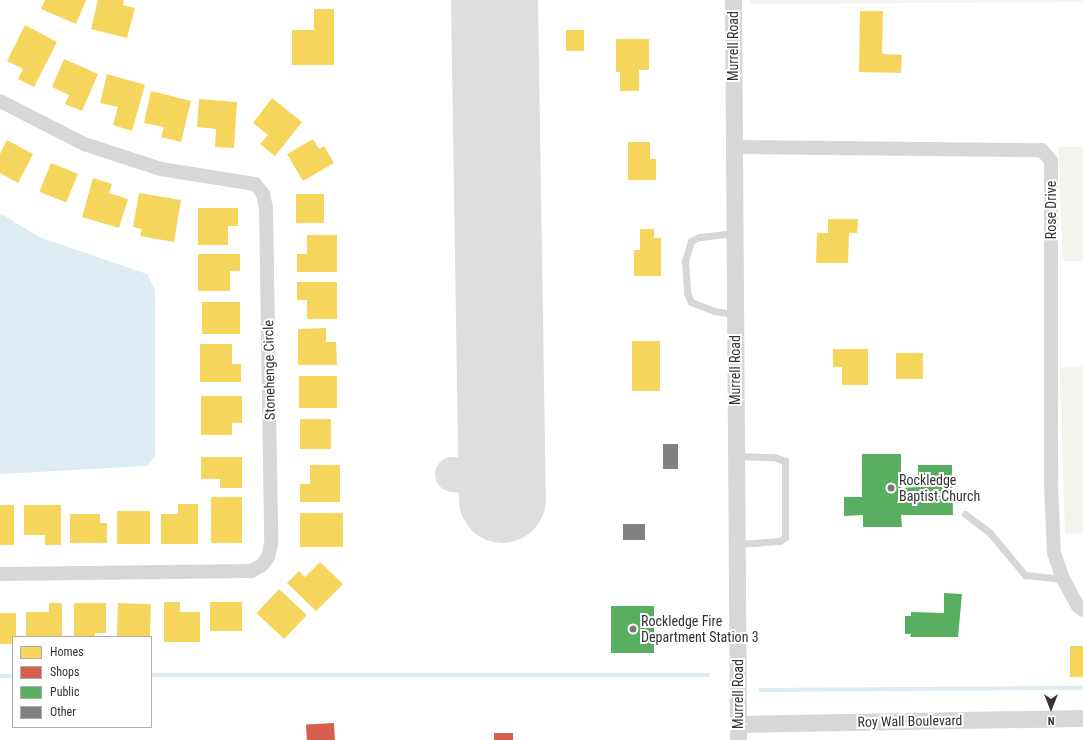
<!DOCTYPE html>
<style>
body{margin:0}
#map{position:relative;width:1083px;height:740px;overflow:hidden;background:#fff;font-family:"Roboto Condensed",sans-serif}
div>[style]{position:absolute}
.green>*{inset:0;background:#f1f5ed}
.water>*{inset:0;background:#ddebf3}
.homes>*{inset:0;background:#f6d55c;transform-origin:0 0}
.shops>*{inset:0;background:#d6604d;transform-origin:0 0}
.public>*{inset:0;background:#5aae61;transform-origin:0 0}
.stream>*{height:4px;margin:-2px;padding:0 2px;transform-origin:2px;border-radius:2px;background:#ddebf3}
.taxiway>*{height:35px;margin:-17.5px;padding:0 17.5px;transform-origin:17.5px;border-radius:17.5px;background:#dedede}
.runway>*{height:87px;margin:-43.5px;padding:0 43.5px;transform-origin:43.5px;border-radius:43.5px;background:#dedede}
.building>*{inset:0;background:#818181;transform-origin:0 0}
.service>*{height:7px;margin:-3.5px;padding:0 3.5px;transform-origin:3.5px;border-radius:3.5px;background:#d7d7d7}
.minor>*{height:14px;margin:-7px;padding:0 7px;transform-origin:7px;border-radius:7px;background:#d7d7d7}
.tertiary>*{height:17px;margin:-8.5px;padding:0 8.5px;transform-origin:8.5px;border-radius:8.5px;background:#d7d7d7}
.dots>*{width:11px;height:11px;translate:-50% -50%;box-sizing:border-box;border:2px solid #fff;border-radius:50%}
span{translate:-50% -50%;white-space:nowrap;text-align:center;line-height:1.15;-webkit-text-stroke:4px #fff;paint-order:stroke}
.street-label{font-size:14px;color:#333}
.poi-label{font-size:14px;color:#333}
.left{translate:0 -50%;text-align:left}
.legend{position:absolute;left:12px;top:636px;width:140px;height:92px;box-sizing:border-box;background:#fff;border:1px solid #adadad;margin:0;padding:5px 7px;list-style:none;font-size:12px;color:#333}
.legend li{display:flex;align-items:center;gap:8px;height:20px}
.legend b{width:20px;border:1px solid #adadad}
.north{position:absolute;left:1031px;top:688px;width:40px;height:40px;-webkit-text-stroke:3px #fff;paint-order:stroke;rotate:180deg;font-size:11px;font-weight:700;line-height:16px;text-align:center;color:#333}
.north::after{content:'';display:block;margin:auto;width:14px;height:18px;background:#333;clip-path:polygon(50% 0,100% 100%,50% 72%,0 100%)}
</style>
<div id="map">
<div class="green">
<div style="clip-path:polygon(750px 0,1083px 0,1083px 2px,750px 4px)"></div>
<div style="clip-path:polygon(1058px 147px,1083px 147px,1083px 261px,1063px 261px)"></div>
<div style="clip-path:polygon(1083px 366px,1083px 533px,1065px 534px,1060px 368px)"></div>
</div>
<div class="water">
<div style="clip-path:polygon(0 213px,39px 237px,147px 274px,155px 290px,155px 456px,147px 466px,0 474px)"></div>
</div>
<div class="homes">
<div style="clip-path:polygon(45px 0,86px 0,76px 24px,41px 9px)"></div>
<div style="clip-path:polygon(98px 0,124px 0,123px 5px,135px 8px,127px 38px,91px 29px)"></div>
<div style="clip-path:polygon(314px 9px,334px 9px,334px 65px,292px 65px,292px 30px,314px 30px)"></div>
<div style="clip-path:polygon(860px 11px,883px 11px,882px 54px,902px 55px,901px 73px,859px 72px)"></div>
<div style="clip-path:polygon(25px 25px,57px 42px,34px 87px,18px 79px,23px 69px,7px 61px)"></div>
<div style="left:566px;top:30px;width:18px;height:21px"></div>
<div style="clip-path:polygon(616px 39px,649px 39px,649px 70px,639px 70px,639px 91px,620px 91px,620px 72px,616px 72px)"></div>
<div style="clip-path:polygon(64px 59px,98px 74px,82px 111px,65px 104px,69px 95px,52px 87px)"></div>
<div style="clip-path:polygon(107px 74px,145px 85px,132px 131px,113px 125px,118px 107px,100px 103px)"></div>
<div style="clip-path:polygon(151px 91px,191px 101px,181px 142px,161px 137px,164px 127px,144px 123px)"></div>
<div style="clip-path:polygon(272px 98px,302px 122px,275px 156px,260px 144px,268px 135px,253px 123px)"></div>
<div style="clip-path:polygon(199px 99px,237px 102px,234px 148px,215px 147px,216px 129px,197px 127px)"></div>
<div style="clip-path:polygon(313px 139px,319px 149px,324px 146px,334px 163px,303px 181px,287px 154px)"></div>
<div style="clip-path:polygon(7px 140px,33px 154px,18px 183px,0 173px,0 154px)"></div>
<div style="clip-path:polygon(628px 142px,650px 142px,650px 159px,656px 159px,656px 180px,628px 180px)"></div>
<div style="left:51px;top:163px;width:29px;height:31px;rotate:22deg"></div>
<div style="clip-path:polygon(93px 178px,112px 184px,109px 193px,128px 199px,119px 228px,82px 217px)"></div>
<div style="clip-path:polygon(139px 193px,181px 200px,174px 242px,140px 236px,142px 229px,133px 227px)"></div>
<div style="left:296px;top:194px;width:28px;height:29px"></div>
<div style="clip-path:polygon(198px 208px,238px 208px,238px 226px,228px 226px,228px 245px,198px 245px)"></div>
<div style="clip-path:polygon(828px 219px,858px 219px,857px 233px,849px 233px,848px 263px,816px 263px,817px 233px,828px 233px)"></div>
<div style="clip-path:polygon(640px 229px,654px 229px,654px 238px,661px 238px,661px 276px,634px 276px,634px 250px,640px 250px)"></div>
<div style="clip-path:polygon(307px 235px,337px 235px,337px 272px,297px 272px,297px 254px,307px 254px)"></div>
<div style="clip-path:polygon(198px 254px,240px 254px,240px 271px,230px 271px,230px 291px,198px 291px)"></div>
<div style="clip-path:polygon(297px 282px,337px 282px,337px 319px,307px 319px,307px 300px,297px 300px)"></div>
<div style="left:202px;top:302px;width:38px;height:32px"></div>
<div style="clip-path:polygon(326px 328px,326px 342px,336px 342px,337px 365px,298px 365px,298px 329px)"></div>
<div style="left:632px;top:341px;width:28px;height:50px"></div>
<div style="clip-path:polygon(200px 344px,232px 344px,232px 364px,241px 364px,241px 382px,200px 382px)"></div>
<div style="clip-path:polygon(833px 349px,868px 349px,868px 385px,842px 385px,842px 367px,833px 367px)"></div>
<div style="left:896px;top:353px;width:27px;height:26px"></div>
<div style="left:299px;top:376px;width:38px;height:32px"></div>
<div style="clip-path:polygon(201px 396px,242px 396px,242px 423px,232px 423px,232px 435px,201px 435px)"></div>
<div style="left:300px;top:419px;width:31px;height:30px"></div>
<div style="clip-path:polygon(201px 457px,242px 457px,242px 488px,220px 488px,220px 479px,201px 479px)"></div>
<div style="clip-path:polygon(310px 465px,340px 465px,340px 502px,300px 502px,300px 484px,310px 484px)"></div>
<div style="left:211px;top:497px;width:31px;height:46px"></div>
<div style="clip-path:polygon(178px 504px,198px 504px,198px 544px,161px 544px,161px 514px,178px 514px)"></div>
<div style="left:0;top:505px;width:14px;height:40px"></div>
<div style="clip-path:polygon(24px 505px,61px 505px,61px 545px,45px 545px,45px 535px,24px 535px)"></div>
<div style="left:117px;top:511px;width:33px;height:33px"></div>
<div style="left:300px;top:513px;width:43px;height:34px"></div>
<div style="clip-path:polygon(70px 514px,100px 514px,100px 523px,107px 523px,107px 543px,70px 543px)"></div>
<div style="clip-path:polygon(320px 562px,343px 584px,316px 611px,287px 583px,299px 571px,305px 577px)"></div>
<div style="left:279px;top:589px;width:38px;height:33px;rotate:43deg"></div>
<div style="clip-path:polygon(164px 602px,180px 602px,180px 612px,200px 612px,200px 642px,164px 642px)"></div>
<div style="left:210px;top:602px;width:32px;height:29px"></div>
<div style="clip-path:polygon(49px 603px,62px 603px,62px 637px,26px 637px,26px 612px,49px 612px)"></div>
<div style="clip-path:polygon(74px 603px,106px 603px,106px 633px,95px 633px,95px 637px,74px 637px)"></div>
<div style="left:118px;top:603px;width:33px;height:34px;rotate:2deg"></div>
<div style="clip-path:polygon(0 613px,16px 613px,16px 637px,13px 637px,13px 644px,0 644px)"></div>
<div style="left:1070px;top:646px;width:13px;height:31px"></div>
</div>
<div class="shops">
<div style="left:334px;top:723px;width:17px;height:28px;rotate:87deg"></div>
<div style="left:494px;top:733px;width:19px;height:7px"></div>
</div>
<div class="public">
<div style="clip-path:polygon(862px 454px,901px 454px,901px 488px,918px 487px,918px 465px,952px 465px,953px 515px,901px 515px,902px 527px,863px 527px,863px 515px,844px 516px,844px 497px,862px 497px)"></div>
<div style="clip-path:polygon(944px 593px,962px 594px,958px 637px,910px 637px,911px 634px,905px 634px,905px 616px,911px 616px,911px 612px,944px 613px)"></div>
<div style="left:611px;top:606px;width:43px;height:47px"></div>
</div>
<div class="stream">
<div style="left:151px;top:675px;width:557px"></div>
<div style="left:0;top:676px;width:13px"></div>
<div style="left:760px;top:690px;width:323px;rotate:-0.4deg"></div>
</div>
<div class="taxiway">
<div style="left:452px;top:474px;width:49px;rotate:4.7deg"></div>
</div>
<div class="runway">
<div style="left:494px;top:0;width:499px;rotate:89.1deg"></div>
</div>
<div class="building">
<div style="left:663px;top:444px;width:15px;height:25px"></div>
<div style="left:623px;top:524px;width:22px;height:16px"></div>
</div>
<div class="service">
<div style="left:734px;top:233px;width:35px;rotate:173deg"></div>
<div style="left:699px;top:237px;width:9px;rotate:153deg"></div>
<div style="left:691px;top:241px;width:21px;rotate:107deg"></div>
<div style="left:685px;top:261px;width:32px;rotate:86deg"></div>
<div style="left:687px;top:293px;width:10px;rotate:66deg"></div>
<div style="left:691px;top:302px;width:25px;rotate:21deg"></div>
<div style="left:714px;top:311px;width:20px;rotate:9deg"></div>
<div style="left:736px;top:456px;width:38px;rotate:2deg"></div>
<div style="left:774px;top:457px;width:12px;rotate:20deg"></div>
<div style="left:785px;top:461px;width:76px;rotate:90deg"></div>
<div style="left:785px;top:537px;width:6px;rotate:141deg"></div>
<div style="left:780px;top:541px;width:43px;rotate:176deg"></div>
<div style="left:965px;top:514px;width:31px;rotate:37deg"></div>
<div style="left:990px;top:533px;width:55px;rotate:50.2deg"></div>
<div style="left:1025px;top:575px;width:38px;rotate:6deg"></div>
</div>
<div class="minor">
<div style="left:0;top:101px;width:94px;rotate:27.1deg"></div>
<div style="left:84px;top:144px;width:81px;rotate:18deg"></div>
<div style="left:161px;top:169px;width:95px;rotate:9.1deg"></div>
<div style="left:255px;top:184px;width:13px;rotate:51deg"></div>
<div style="left:263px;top:194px;width:14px;rotate:78deg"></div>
<div style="left:266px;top:208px;width:336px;rotate:89.1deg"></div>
<div style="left:271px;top:544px;width:13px;rotate:103deg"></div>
<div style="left:268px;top:557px;width:10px;rotate:127deg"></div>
<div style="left:262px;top:565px;width:13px;rotate:151deg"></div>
<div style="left:251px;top:571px;width:251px;rotate:179.3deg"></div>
<div style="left:733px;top:147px;width:309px;rotate:0.6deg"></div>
<div style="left:1042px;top:150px;width:14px;rotate:51deg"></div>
<div style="left:1051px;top:161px;width:324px;rotate:90deg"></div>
<div style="left:1051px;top:485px;width:68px;rotate:87.5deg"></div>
<div style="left:1054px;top:553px;width:28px;rotate:71deg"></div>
<div style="left:1063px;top:579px;width:31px;rotate:61deg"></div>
<div style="left:1078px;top:606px;width:6px;rotate:39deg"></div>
</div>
<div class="tertiary">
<div style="left:733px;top:0;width:740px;rotate:89.61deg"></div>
<div style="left:738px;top:724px;width:345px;rotate:-1deg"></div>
</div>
<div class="dots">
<div style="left:891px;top:488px;background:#7a7a7a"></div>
<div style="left:633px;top:629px;background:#7a7a7a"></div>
</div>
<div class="street-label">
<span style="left:733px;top:46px;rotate:-90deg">Murrell Road</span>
<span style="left:1051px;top:210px;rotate:-90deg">Rose Drive</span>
<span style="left:269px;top:370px;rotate:-91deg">Stonehenge Circle</span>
<span style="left:735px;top:370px;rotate:-90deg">Murrell Road</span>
<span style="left:738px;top:694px;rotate:-90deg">Murrell Road</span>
<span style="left:910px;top:721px;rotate:-1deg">Roy Wall Boulevard</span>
</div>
<div class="poi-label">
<span class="left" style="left:899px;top:488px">Rockledge<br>Baptist Church</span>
<span class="left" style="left:641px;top:629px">Rockledge Fire<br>Department Station 3</span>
</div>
<ul class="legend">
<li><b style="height:11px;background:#f6d55c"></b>Homes</li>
<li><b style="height:11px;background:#d6604d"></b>Shops</li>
<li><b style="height:11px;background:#5aae61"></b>Public</li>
<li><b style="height:11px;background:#818181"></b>Other</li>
</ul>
<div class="north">N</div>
</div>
